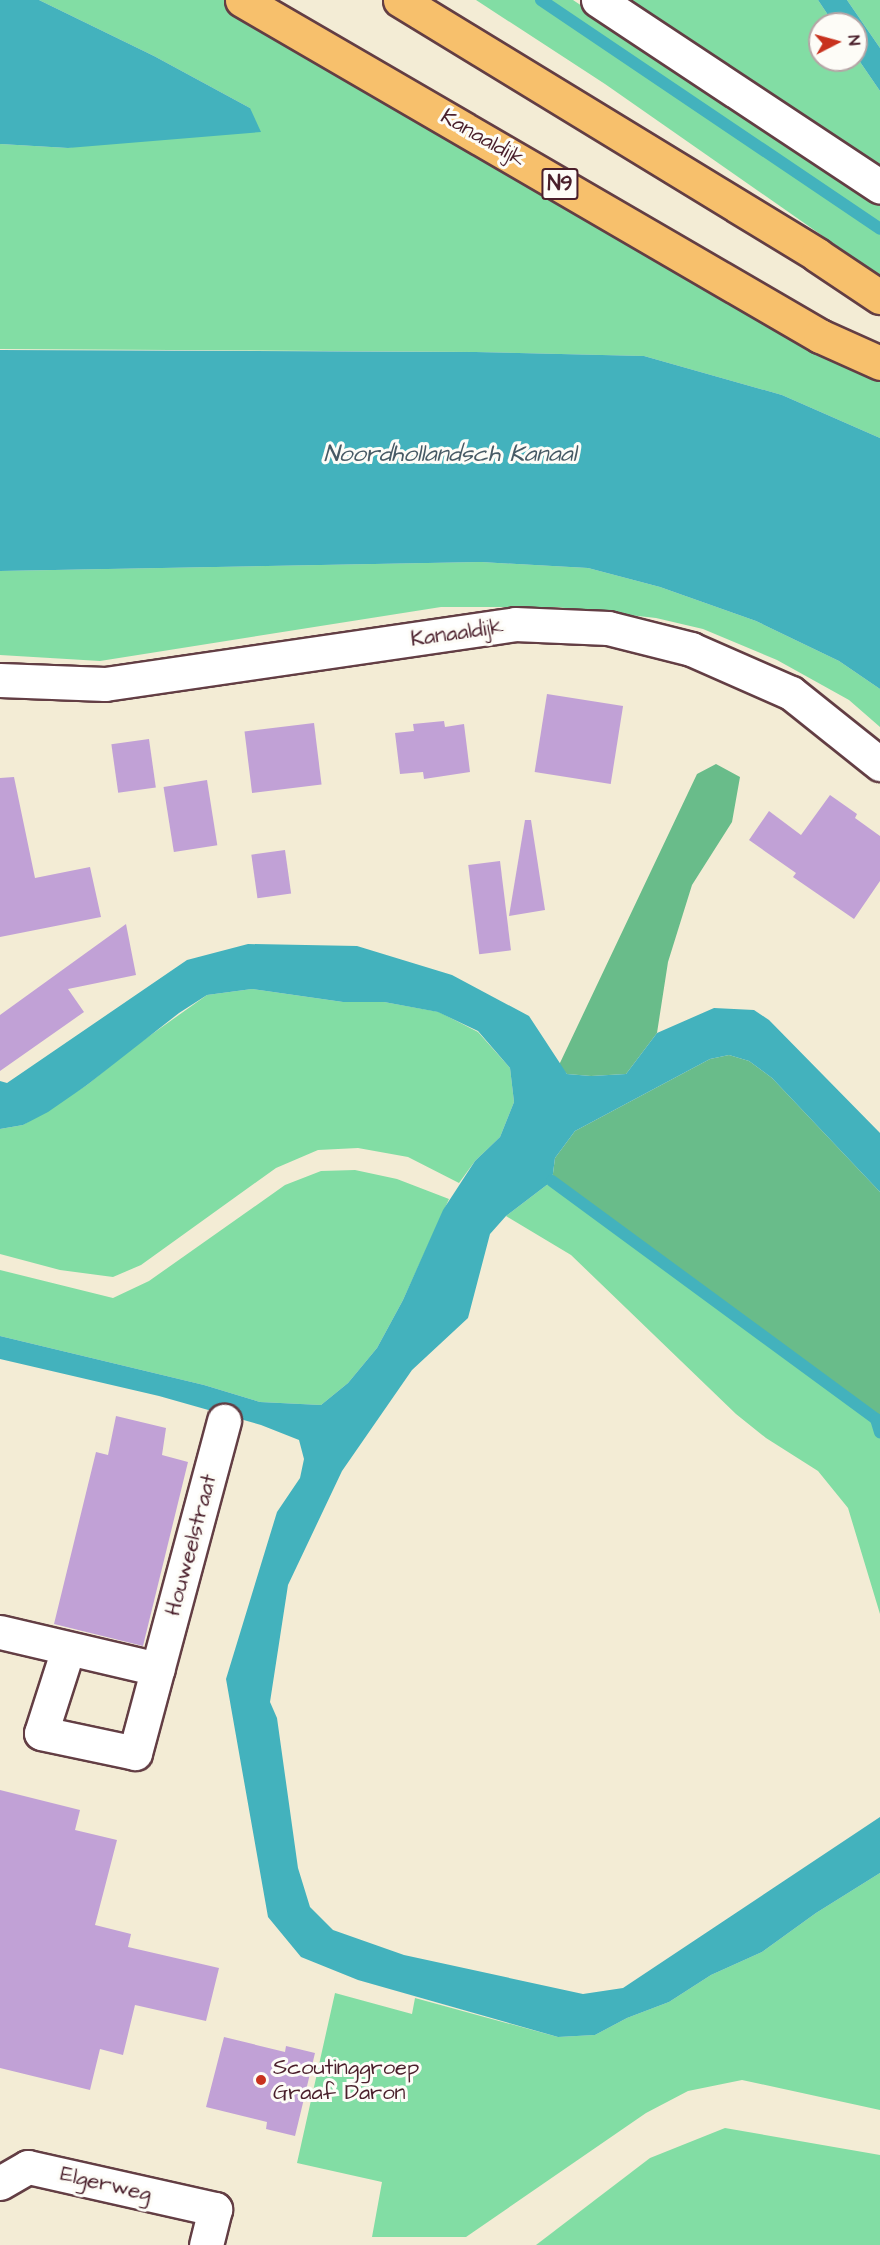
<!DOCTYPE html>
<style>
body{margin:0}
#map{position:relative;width:880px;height:2245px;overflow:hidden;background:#f3ecd5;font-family:"Architects Daughter",sans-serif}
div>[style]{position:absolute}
.green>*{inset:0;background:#82dda4}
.forest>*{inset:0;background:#69bc8a}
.water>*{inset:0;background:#43b2bd}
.stream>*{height:12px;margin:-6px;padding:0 6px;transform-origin:6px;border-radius:6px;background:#43b2bd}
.building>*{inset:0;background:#c1a1d6;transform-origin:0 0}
.roads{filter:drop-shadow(2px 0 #633e44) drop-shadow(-2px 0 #633e44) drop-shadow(0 2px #633e44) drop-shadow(0 -2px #633e44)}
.minor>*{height:33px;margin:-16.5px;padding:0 16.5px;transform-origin:16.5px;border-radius:16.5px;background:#fff}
.tertiary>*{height:33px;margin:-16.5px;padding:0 16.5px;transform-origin:16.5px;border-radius:16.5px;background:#fff}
.primary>*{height:33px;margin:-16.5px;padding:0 16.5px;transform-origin:16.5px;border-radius:16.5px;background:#f7c06c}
.dots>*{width:16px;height:16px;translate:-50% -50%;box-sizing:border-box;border:3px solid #fdfcf7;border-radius:50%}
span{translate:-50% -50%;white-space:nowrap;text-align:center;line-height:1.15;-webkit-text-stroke:6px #fdfcf7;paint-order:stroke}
.shield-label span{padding:2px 4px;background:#fdfcf7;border:2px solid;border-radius:4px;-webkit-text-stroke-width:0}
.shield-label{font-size:21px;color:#4a1f2b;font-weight:700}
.street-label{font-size:22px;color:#4a1f2b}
.poi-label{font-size:22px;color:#4a1f2b}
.left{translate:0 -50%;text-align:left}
.water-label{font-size:24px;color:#475a65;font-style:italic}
.north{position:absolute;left:808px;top:12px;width:60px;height:60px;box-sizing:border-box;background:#fdfcf7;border:2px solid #b5a4a5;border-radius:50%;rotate:84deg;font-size:16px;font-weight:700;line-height:24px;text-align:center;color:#4a1f2b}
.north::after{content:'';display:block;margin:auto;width:21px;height:27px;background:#c8321e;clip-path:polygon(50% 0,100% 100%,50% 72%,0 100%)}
</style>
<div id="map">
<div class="green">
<div style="clip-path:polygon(39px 0,232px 0,880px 377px,880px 438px,782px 395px,644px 356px,475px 352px,0 349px,0 144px,68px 148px,250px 108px,154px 56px)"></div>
<div style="clip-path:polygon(476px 0,573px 0,880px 206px,880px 276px,605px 84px)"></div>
<div style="clip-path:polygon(622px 0,818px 0,834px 24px,820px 24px,820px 60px,856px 60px,856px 56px,880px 91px,880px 171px)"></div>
<div style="clip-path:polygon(847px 0,880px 0,880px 48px)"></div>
<div style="clip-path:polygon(481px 562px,588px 568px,660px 587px,756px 621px,839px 661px,880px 689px,880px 727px,849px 700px,777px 660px,703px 629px,656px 618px,556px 607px,441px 607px,100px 661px,0 655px,0 571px)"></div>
<div style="clip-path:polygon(252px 989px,343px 1002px,384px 1002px,439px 1012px,478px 1032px,510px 1068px,514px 1102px,500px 1137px,475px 1161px,459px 1183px,408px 1157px,358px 1148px,318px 1150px,276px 1168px,141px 1265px,113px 1277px,60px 1270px,0 1254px,0 1129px,23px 1125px,87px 1085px,131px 1049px,207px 995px)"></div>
<div style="clip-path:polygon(355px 1170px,397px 1179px,449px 1199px,403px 1300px,377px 1348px,348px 1383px,321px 1405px,260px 1402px,204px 1385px,0 1336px,0 1270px,113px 1298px,149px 1281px,285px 1185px,321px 1171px)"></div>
<div style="clip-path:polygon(552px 1181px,876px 1419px,880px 1432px,880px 1614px,848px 1508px,818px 1471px,766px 1438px,736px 1414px,571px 1255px,506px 1216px)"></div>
<div style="clip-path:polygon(880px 1873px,880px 2110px,742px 2080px,688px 2091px,646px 2113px,466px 2237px,372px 2237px,382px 2182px,297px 2163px,335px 1993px,412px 2014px,415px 1998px,558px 2037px,595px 2035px,627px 2018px,669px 2002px,711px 1975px,762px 1952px,816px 1913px)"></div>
<div style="clip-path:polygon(725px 2128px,880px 2155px,880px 2245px,536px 2245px,650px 2158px)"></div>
</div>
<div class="forest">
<div style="clip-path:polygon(716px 764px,740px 777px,732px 822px,692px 885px,668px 962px,657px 1033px,626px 1074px,591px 1076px,567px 1074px,559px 1065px,697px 774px)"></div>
<div style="clip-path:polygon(729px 1055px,749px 1061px,772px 1078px,880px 1192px,880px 1432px,876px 1419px,552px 1181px,555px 1158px,575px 1131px,710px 1059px)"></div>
</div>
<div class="water">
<div style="clip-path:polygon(0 0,39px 0,154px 56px,250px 108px,261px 132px,68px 148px,0 144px)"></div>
<div style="clip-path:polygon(818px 0,847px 0,880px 48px,880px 91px,856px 56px,856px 24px,834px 24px)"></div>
<div style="clip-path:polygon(0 350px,475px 352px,644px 356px,782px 395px,880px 438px,880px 689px,839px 661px,756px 621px,660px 587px,588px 568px,481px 562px,0 571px)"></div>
<div style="clip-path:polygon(248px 944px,357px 946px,452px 975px,529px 1016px,567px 1074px,591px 1076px,626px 1074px,657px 1033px,714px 1008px,754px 1010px,769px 1020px,880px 1133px,880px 1192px,772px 1078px,749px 1061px,729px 1055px,710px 1059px,575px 1131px,555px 1158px,552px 1181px,506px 1216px,490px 1234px,468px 1318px,412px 1370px,342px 1471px,288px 1585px,270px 1702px,277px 1718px,298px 1868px,310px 1907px,333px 1930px,404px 1955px,583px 1994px,623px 1988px,880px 1817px,880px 1873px,816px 1913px,762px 1952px,711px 1975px,669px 2002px,627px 2018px,595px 2035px,558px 2037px,358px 1980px,301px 1957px,268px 1917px,226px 1679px,277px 1512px,300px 1478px,304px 1459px,299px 1440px,261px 1425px,159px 1396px,0 1359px,0 1336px,204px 1385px,260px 1402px,321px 1405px,348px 1383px,377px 1348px,403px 1300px,443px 1210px,475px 1161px,500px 1137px,514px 1102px,510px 1068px,478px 1031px,438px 1012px,384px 1002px,343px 1002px,252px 989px,207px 995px,179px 1013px,87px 1085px,48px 1112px,23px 1125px,0 1129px,0 1081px,7px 1083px,187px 960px)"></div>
</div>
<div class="stream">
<div style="left:541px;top:0;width:409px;rotate:34deg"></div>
<div style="left:552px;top:1181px;width:402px;rotate:36.3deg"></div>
<div style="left:876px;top:1419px;width:14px;rotate:73deg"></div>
</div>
<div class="building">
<div style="left:547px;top:694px;width:77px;height:79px;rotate:9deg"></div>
<div style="clip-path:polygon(444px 721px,445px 727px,464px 724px,470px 772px,424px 779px,423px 772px,400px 774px,395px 733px,414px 731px,413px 724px)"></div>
<div style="left:314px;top:723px;width:62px;height:70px;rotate:83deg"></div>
<div style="left:149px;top:739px;width:49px;height:38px;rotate:82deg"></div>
<div style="clip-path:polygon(14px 777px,35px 878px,90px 867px,101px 917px,0 937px,0 778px)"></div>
<div style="left:207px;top:780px;width:66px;height:44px;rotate:81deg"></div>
<div style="clip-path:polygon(830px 795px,857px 814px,855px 818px,880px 836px,880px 881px,854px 919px,793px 877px,796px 873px,749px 840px,769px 811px,801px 835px)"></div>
<div style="clip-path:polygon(525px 820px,531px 820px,545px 910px,509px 916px)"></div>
<div style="left:285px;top:850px;width:44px;height:34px;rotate:82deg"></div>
<div style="left:500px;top:861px;width:90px;height:32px;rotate:83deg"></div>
<div style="clip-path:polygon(126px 924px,136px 975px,68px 989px,84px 1012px,0 1071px,0 1015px)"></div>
<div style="clip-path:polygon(116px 1416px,166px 1428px,162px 1455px,188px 1462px,143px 1646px,54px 1624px,96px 1452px,108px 1455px)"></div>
<div style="clip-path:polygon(0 1790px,80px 1810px,75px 1830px,117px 1840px,95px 1925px,131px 1934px,128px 1947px,219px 1968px,206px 2021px,135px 2005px,123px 2055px,100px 2049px,90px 2090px,0 2068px)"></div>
<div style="clip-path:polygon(224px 2037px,285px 2052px,286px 2046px,315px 2053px,295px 2136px,266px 2129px,267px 2122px,206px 2107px)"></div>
</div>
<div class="roads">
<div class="minor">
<div style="left:598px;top:0;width:338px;rotate:33.5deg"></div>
<div style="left:0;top:1632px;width:162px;rotate:13.2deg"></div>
<div style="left:68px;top:1649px;width:88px;rotate:107.8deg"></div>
<div style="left:41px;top:1733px;width:96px;rotate:12deg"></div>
<div style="left:135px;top:1753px;width:344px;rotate:-75deg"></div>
<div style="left:0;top:2183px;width:32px;rotate:-30deg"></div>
<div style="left:28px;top:2167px;width:192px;rotate:12.7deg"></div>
<div style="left:215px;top:2209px;width:37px;rotate:104deg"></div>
</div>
<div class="tertiary">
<div style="left:0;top:680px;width:105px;rotate:2.2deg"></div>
<div style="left:105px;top:684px;width:414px;rotate:-8.3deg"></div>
<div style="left:515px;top:624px;width:93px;rotate:2.5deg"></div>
<div style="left:608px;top:628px;width:86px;rotate:14.2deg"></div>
<div style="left:691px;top:649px;width:109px;rotate:23.7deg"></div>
<div style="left:791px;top:693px;width:114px;rotate:38.6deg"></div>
</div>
<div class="primary">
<div style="left:242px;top:0;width:669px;rotate:30.17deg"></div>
<div style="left:820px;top:336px;width:66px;rotate:24.2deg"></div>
<div style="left:400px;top:0;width:489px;rotate:31.4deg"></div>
<div style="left:817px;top:255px;width:76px;rotate:33.7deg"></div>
</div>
</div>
<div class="dots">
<div style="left:261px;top:2080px;background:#c8321e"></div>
</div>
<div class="shield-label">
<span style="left:560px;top:184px">N9</span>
</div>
<div class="street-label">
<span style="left:483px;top:138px;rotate:30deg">Kanaaldijk</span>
<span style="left:457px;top:633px;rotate:-8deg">Kanaaldijk</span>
<span style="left:191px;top:1545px;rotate:-75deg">Houweelstraat</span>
<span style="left:106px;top:2184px;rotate:13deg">Elgerweg</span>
</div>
<div class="poi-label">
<span class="left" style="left:273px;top:2080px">Scoutinggroep<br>Graaf Daron</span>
</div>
<div class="water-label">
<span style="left:450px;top:455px">Noordhollandsch Kanaal</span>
</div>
<div class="north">N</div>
</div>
